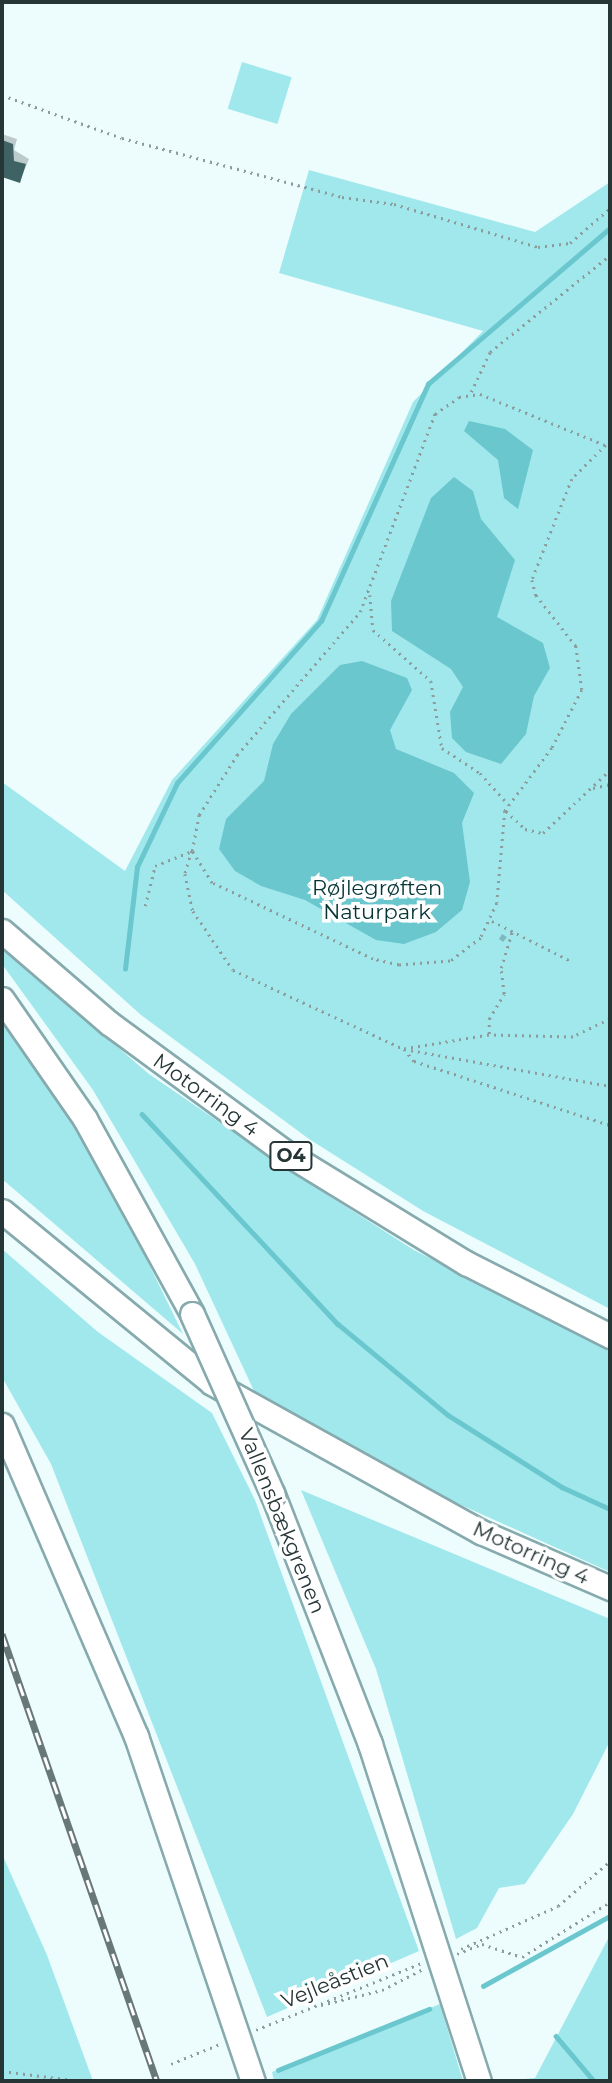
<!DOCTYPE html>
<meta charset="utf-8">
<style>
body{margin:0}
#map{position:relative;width:612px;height:2083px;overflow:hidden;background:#edfdfe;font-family:Montserrat,sans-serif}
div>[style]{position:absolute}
.green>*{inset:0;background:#a1e8ed;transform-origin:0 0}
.water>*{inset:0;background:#6ac7ce}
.shadow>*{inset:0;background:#0003}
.stream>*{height:4.5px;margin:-2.25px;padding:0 2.25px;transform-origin:2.25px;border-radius:2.25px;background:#6ac7ce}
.building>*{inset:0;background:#3f6264}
.path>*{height:2.5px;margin-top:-1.25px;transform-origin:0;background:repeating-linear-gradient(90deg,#8c9c9d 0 2px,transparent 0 7px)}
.roads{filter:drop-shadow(2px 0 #86aaad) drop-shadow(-2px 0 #86aaad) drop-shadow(0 2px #86aaad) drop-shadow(0 -2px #86aaad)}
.highway>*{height:23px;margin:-11.5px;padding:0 11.5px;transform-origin:11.5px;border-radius:11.5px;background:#fff}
.rail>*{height:7px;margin-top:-3.5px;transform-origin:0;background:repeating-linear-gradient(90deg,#fff 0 13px,#687778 0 26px);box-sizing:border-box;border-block:2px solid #687778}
.bridges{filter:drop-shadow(2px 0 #86aaad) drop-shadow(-2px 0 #86aaad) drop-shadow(0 2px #86aaad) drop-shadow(0 -2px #86aaad)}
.highway-bridge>*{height:23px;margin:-11.5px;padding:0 11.5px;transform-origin:11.5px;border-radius:11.5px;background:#fff}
span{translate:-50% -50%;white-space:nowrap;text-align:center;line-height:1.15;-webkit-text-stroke:7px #fff;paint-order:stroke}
.shield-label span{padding:2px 5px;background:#fff;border:2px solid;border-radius:5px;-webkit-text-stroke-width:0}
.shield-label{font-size:19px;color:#263536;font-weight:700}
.park-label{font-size:21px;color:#053437}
.street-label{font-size:21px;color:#263536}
.frame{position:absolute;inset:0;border:4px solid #263536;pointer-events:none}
</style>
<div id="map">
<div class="green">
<div style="left:242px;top:62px;width:52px;height:49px;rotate:17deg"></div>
<div style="clip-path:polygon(309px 170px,535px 232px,610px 182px,610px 1309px,423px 1211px,309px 1139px,141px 1015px,2px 890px,2px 782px,125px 871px,172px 780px,317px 620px,413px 402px,483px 331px,279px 273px)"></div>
<div style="clip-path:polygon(2px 948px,149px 1074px,307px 1182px,414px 1250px,610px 1350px,610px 1572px,419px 1486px,254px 1391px,195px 1264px,93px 1090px,2px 964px)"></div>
<div style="clip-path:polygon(2px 1019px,81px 1125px,183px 1334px,2px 1179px)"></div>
<div style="clip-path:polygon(2px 1249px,98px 1332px,212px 1413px,255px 1500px,419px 1951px,267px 2017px,51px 1464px,2px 1377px)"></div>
<div style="clip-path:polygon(301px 1490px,610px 1619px,610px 1741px,573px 1814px,525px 1884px,499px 1888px,477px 1928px,456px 1939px,376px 1669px)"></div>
<div style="clip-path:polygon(2px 1854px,47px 1955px,93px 2081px,2px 2081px)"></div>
<div style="clip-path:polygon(610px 1935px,610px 2081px,502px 2081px,535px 2078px)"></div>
<div style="clip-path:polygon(440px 2004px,463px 2081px,274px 2081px,272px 2072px)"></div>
</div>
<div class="water">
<div style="clip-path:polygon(469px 421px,505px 429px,533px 450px,518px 509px,504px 498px,498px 460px,464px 431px)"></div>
<div style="clip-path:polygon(454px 477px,473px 491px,481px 519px,515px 560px,497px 617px,543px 643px,550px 668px,534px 696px,526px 734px,501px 764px,466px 752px,452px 738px,450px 712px,463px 687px,451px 669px,392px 631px,391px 601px,431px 498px)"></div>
<div style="clip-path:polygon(362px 661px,407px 678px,412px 690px,390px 730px,396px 749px,454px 773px,474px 793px,462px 823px,470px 882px,462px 910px,436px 932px,404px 944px,376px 940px,305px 900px,261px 886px,235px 871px,219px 849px,226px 819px,264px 781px,273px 744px,291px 714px,340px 665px)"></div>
</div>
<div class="shadow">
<div style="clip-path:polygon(2px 134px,17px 139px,14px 150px,29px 159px,20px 181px,2px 177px)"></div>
<div style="clip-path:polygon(502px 934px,507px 937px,503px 942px,499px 939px)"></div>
</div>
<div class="stream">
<div style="left:125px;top:969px;width:103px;rotate:-83.3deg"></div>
<div style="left:137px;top:867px;width:93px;rotate:-64.5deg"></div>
<div style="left:177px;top:783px;width:217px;rotate:-48.4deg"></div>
<div style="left:321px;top:621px;width:260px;rotate:-65.7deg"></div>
<div style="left:428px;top:384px;width:240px;rotate:-40.6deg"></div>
<div style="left:142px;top:1114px;width:287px;rotate:47deg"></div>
<div style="left:338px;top:1324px;width:143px;rotate:39.6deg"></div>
<div style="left:448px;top:1415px;width:135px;rotate:32.3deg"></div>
<div style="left:562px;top:1487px;width:53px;rotate:24.6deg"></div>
<div style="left:483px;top:1986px;width:145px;rotate:-28.9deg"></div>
<div style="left:556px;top:2036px;width:59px;rotate:49.8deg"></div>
<div style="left:278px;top:2070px;width:163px;rotate:-22deg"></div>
</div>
<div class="building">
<div style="clip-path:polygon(2px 140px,13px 144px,14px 161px,26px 164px,20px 183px,2px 177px)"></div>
</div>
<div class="path">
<div style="left:2px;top:95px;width:127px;rotate:19.7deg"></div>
<div style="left:122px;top:138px;width:228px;rotate:15deg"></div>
<div style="left:342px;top:197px;width:52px;rotate:7.7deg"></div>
<div style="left:394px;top:204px;width:150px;rotate:16.6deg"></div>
<div style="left:538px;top:247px;width:32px;rotate:-7deg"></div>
<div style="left:570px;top:243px;width:53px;rotate:-41.2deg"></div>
<div style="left:471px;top:392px;width:44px;rotate:-64.6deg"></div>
<div style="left:490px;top:352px;width:154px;rotate:-38.9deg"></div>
<div style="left:606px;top:445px;width:48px;rotate:135deg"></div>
<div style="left:572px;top:479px;width:109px;rotate:111.6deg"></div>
<div style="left:532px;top:580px;width:16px;rotate:75deg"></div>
<div style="left:536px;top:595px;width:65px;rotate:51.9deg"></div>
<div style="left:576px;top:646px;width:44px;rotate:82.2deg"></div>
<div style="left:582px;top:690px;width:65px;rotate:117.3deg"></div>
<div style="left:552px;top:748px;width:79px;rotate:126.7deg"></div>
<div style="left:505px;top:811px;width:92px;rotate:95deg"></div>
<div style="left:497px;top:903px;width:38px;rotate:115deg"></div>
<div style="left:481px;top:938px;width:39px;rotate:143deg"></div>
<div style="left:450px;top:961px;width:51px;rotate:175.5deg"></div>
<div style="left:399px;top:965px;width:27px;rotate:-167deg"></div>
<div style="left:373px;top:959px;width:178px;rotate:-154.7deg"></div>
<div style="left:212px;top:883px;width:38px;rotate:-122deg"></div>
<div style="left:192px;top:851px;width:37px;rotate:-79deg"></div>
<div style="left:199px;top:815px;width:71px;rotate:-57.7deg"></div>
<div style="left:237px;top:755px;width:189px;rotate:-49.3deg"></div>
<div style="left:360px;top:612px;width:212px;rotate:-69.3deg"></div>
<div style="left:435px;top:414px;width:29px;rotate:-35deg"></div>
<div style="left:459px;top:397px;width:21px;rotate:-8deg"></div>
<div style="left:480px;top:394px;width:140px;rotate:22.2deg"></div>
<div style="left:370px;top:595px;width:35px;rotate:85deg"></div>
<div style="left:373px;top:630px;width:77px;rotate:41.3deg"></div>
<div style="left:431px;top:681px;width:68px;rotate:80.7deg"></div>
<div style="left:442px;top:748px;width:45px;rotate:33.3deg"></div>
<div style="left:480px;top:773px;width:43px;rotate:47.8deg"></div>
<div style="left:593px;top:788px;width:17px;rotate:-13deg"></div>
<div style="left:506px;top:811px;width:26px;rotate:43deg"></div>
<div style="left:525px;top:829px;width:18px;rotate:13deg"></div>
<div style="left:543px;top:833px;width:92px;rotate:-43.2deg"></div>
<div style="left:192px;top:851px;width:24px;rotate:107deg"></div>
<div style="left:185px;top:874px;width:38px;rotate:78deg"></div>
<div style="left:193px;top:911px;width:71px;rotate:55.9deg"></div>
<div style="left:233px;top:970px;width:188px;rotate:24.8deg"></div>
<div style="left:404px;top:1049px;width:209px;rotate:10.2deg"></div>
<div style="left:145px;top:906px;width:41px;rotate:-76deg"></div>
<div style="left:155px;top:866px;width:40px;rotate:-22deg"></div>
<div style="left:492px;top:921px;width:89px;rotate:26.9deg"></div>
<div style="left:610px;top:1019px;width:41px;rotate:154.1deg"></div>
<div style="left:573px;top:1037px;width:84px;rotate:-178.6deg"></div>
<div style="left:489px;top:1035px;width:86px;rotate:170.6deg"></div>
<div style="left:404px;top:1049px;width:16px;rotate:50deg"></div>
<div style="left:414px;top:1061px;width:206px;rotate:18.1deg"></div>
<div style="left:489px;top:1034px;width:15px;rotate:-90deg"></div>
<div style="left:489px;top:1019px;width:29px;rotate:-59deg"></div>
<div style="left:504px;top:994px;width:26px;rotate:-97deg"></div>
<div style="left:501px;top:968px;width:38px;rotate:-73deg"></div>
<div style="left:461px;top:1949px;width:106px;rotate:-23.9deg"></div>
<div style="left:558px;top:1906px;width:69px;rotate:-40.9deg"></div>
<div style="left:457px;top:1954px;width:27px;rotate:-22deg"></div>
<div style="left:482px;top:1944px;width:42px;rotate:18deg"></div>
<div style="left:522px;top:1957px;width:104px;rotate:-32deg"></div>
<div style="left:321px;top:2005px;width:63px;rotate:-13.8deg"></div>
<div style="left:382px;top:1990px;width:48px;rotate:-27.1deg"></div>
<div style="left:256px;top:2030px;width:179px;rotate:-22deg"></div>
<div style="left:171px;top:2064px;width:53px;rotate:-22.2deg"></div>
<div style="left:2px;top:2071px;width:79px;rotate:7.3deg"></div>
<div style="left:126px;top:2081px;width:5px;rotate:-22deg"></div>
</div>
<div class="roads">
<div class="highway">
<div style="left:2px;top:931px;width:141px;rotate:40.7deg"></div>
<div style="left:109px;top:1023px;width:216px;rotate:36.3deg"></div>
<div style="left:283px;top:1151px;width:215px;rotate:31.5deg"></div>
<div style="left:466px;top:1263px;width:161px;rotate:26.9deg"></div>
<div style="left:2px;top:999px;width:146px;rotate:55.3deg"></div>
<div style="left:85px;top:1119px;width:222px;rotate:61.2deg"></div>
<div style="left:2px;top:1211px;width:271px;rotate:39.3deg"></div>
<div style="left:212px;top:1383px;width:308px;rotate:29deg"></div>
<div style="left:481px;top:1532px;width:141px;rotate:23.5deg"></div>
<div style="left:2px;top:1425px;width:339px;rotate:66.7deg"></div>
<div style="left:136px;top:1736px;width:364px;rotate:71.3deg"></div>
<div style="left:273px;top:1495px;width:267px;rotate:68.7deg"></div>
<div style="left:370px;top:1744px;width:354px;rotate:72.1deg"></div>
</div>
</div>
<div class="rail">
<div style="left:2px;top:1634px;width:473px;rotate:70.9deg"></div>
</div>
<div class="bridges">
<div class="highway-bridge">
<div style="left:192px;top:1314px;width:198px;rotate:65.9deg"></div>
</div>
</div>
<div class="shield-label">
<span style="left:291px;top:1156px">O4</span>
</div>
<div class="park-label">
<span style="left:377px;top:900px">Røjlegrøften<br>Naturpark</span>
</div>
<div class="street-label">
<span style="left:206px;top:1095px;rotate:36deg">Motorring 4</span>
<span style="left:282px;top:1521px;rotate:68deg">Vallensbækgrenen</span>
<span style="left:531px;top:1553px;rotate:24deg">Motorring 4</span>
<span style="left:335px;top:1981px;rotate:-22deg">Vejleåstien</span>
</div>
<div class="frame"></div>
</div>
